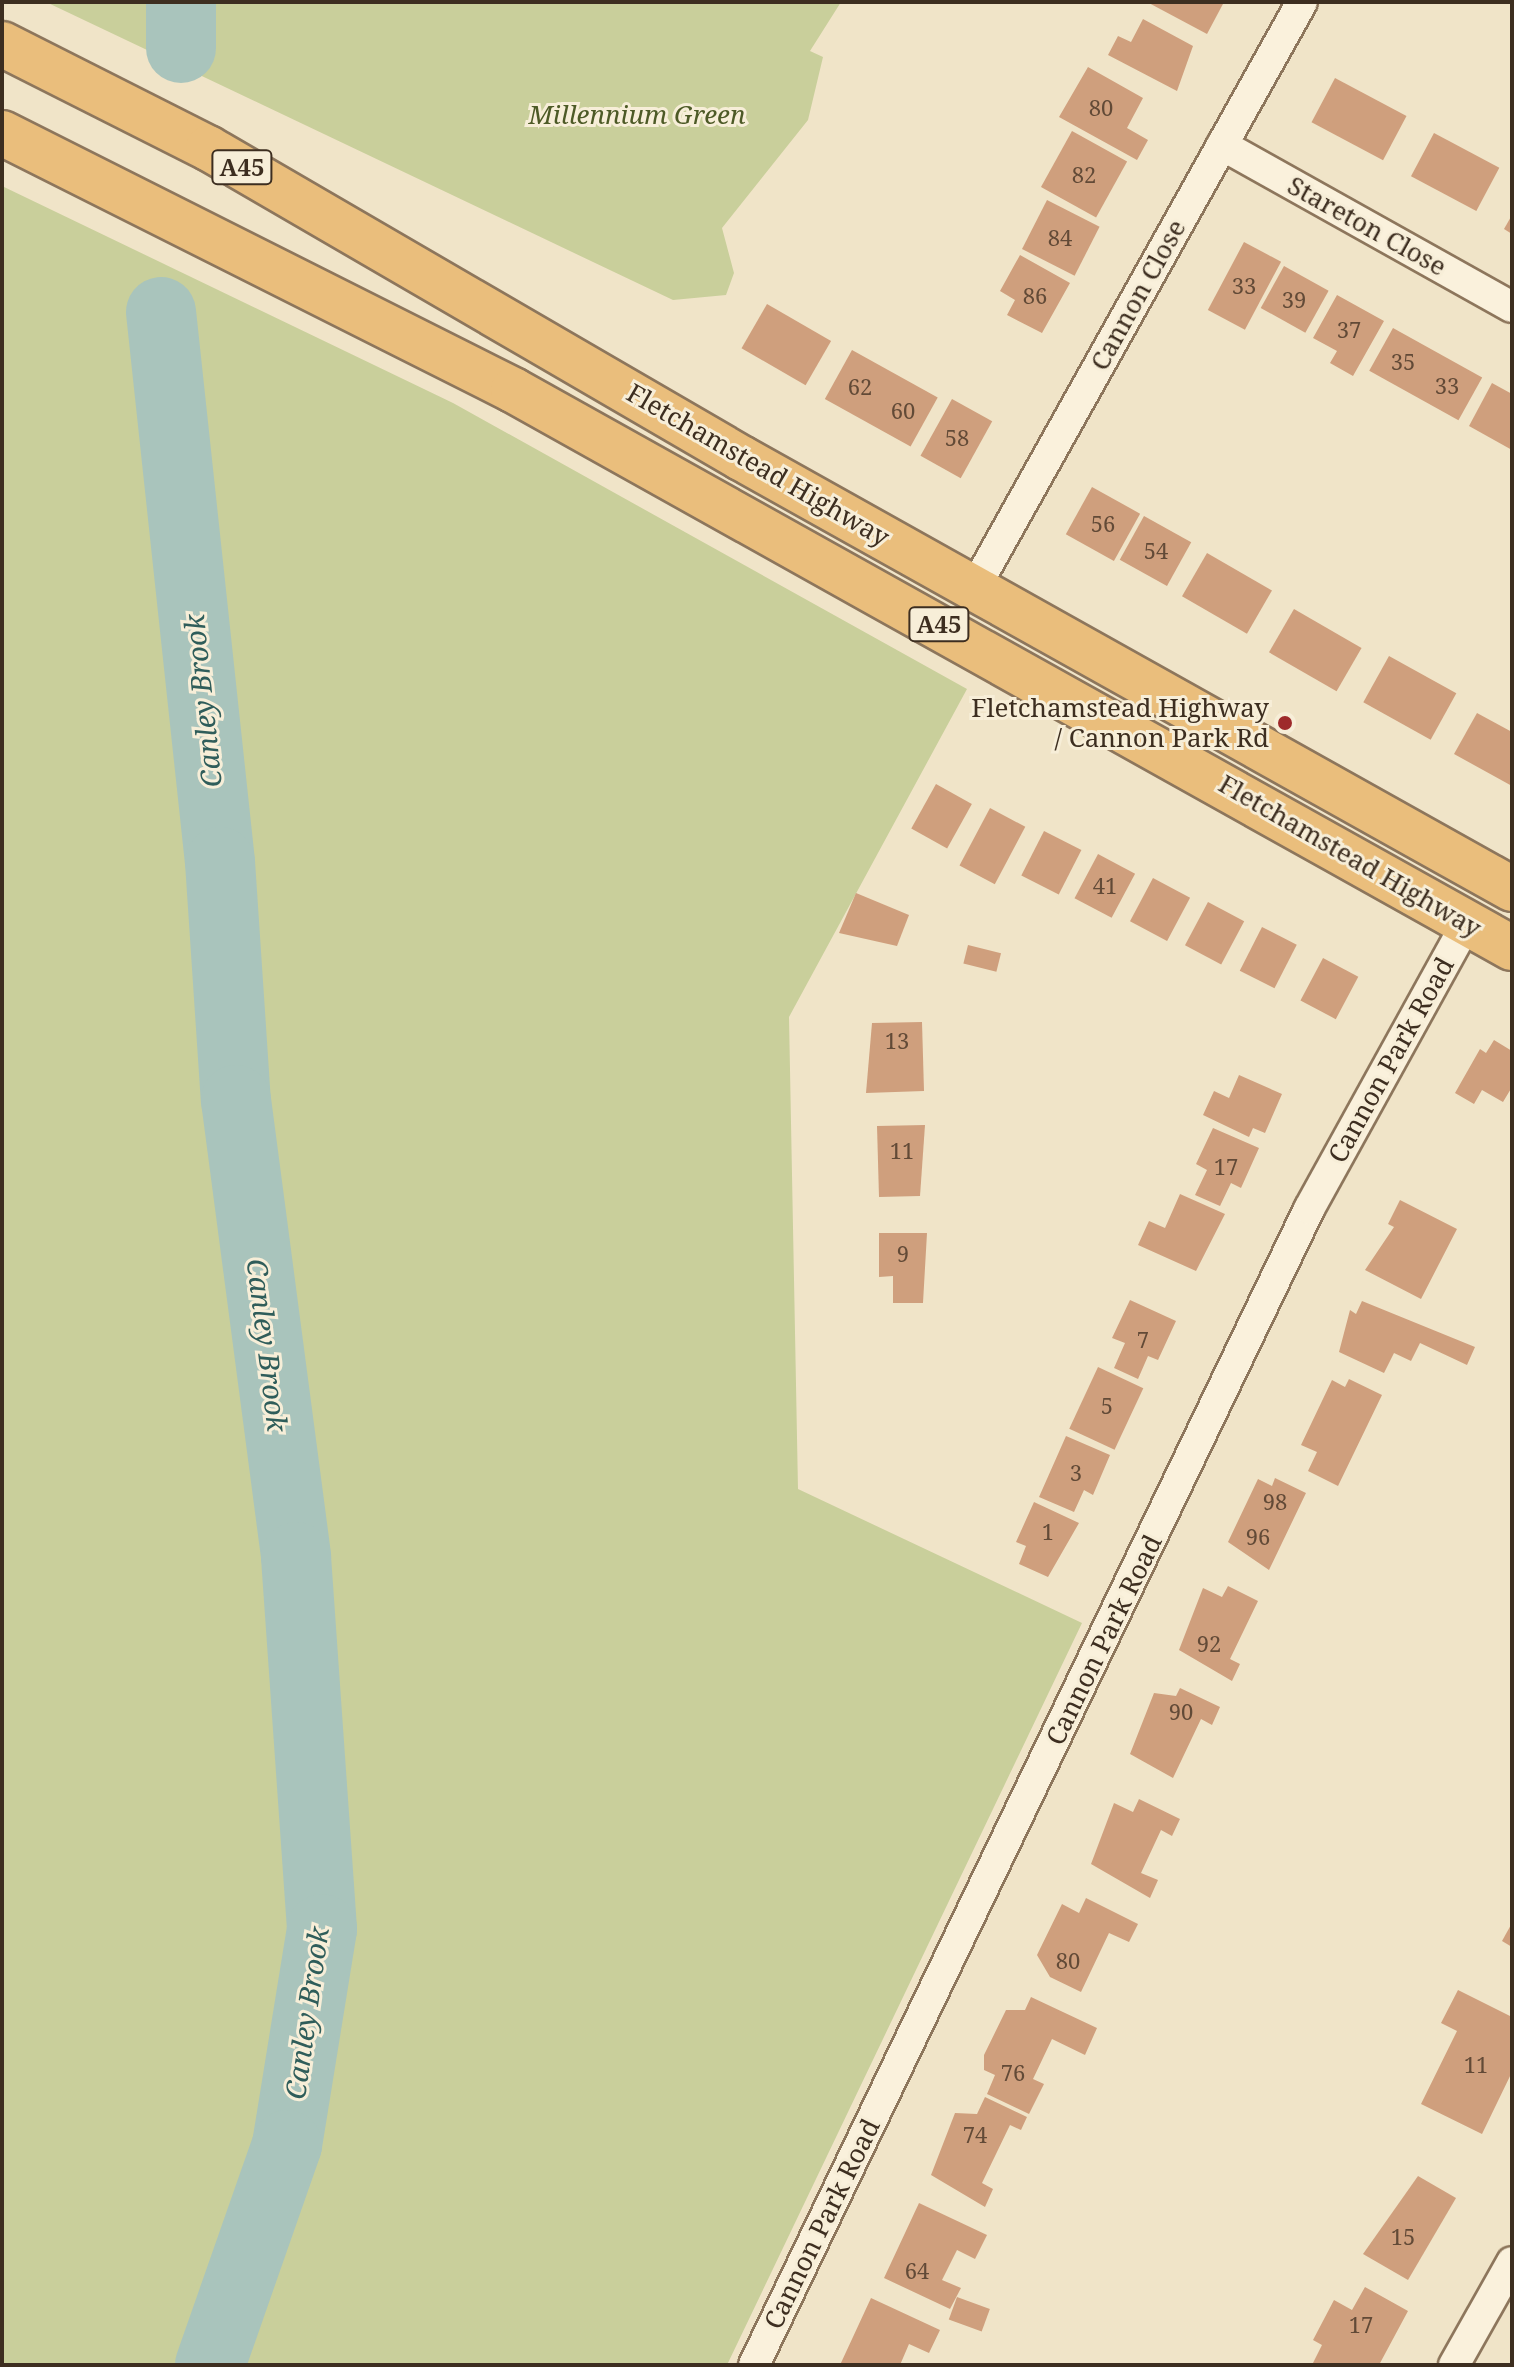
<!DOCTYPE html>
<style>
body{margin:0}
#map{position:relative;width:1514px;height:2367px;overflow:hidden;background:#f0e4c8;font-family:"Noto Serif",serif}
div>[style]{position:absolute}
.green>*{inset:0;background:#c9cf9b}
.river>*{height:70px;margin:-35px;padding:0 35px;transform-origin:35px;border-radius:35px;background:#a9c4bc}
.building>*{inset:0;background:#cf9f7d;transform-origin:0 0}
.roads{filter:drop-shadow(2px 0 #8d765c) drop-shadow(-2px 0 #8d765c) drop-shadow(0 2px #8d765c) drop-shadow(0 -2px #8d765c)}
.minor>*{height:30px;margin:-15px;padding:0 15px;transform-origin:15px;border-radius:15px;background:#faf1dc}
.trunk>*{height:44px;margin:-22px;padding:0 22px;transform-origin:22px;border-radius:22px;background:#eabe7c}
.dots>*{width:22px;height:22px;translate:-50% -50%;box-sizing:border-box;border:4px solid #f7eed8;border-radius:50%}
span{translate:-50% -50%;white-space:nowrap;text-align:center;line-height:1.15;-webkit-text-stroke:6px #f7eed8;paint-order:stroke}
.number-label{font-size:22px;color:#624a37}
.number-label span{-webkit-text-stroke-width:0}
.shield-label span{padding:2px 6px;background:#f7eed8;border:2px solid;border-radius:6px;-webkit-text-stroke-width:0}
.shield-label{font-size:24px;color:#3d2e20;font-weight:700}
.park-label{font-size:26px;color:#4d5a26;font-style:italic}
.street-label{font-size:26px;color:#3d2e20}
.poi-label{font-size:26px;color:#3d2e20}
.right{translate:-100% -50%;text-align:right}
.water-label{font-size:28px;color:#2f5d5a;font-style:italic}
.frame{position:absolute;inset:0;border:4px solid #3d2e20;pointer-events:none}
</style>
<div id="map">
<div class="green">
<div style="clip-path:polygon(46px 2px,841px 2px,810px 51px,823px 57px,808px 120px,722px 228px,734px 273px,726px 295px,673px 300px)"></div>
<div style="clip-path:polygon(2px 186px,453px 403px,967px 689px,789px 1017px,798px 1489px,1082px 1623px,727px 2365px,2px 2365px)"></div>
</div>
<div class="river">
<div style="left:181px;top:2px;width:46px;rotate:90deg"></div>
<div style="left:161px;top:312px;width:553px;rotate:83.88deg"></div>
<div style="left:220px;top:862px;width:239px;rotate:86.2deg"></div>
<div style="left:236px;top:1100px;width:461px;rotate:82.5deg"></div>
<div style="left:296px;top:1557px;width:373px;rotate:86deg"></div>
<div style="left:322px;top:1929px;width:219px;rotate:99.2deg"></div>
<div style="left:287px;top:2145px;width:233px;rotate:109.3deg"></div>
</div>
<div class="building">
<div style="clip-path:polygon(1147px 2px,1224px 2px,1207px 34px)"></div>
<div style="clip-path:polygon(1143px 19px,1193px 46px,1177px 91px,1108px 55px,1118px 36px,1131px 42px)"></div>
<div style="clip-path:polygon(1088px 67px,1143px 98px,1127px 128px,1148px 140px,1137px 160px,1059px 117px)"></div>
<div style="left:1335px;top:78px;width:81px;height:50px;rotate:28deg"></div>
<div style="left:1072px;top:131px;width:63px;height:64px;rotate:29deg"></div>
<div style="left:1434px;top:133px;width:74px;height:49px;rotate:28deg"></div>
<div style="left:1047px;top:200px;width:59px;height:55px;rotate:27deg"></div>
<div style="clip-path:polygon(1512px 215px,1512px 234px,1504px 229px)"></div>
<div style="left:1244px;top:242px;width:42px;height:77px;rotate:28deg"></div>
<div style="clip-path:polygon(1020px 255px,1070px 283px,1042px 333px,1007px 315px,1015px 300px,1000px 291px)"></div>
<div style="left:1284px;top:266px;width:51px;height:48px;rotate:29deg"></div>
<div style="clip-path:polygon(1337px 295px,1384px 321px,1353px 376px,1330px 363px,1337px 351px,1313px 338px)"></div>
<div style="left:767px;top:304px;width:74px;height:51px;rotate:30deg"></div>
<div style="left:1393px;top:328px;width:102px;height:49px;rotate:29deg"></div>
<div style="left:852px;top:350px;width:98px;height:56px;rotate:29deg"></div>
<div style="clip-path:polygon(1492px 383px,1512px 394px,1512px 450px,1469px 426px)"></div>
<div style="left:952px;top:399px;width:46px;height:65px;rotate:29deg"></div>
<div style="left:1092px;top:487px;width:55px;height:54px;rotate:29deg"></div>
<div style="left:1144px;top:516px;width:54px;height:50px;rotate:29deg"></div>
<div style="left:1207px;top:553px;width:75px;height:50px;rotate:30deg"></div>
<div style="left:1294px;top:609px;width:78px;height:50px;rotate:30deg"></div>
<div style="left:1389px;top:656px;width:77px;height:53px;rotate:29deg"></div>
<div style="clip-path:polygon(1477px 713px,1512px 732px,1512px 786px,1454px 754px)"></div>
<div style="left:936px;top:784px;width:41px;height:51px;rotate:29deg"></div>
<div style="left:990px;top:808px;width:40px;height:65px;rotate:28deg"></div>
<div style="left:1044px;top:831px;width:42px;height:50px;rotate:27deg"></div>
<div style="left:1098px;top:854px;width:42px;height:50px;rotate:28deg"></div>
<div style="left:1153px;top:878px;width:42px;height:49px;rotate:28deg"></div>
<div style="clip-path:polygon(856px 893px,909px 915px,897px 946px,839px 933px)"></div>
<div style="left:1208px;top:902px;width:41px;height:49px;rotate:28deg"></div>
<div style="left:1262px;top:927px;width:39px;height:49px;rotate:27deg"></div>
<div style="left:968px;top:945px;width:34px;height:19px;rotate:14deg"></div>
<div style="left:1323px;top:958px;width:40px;height:48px;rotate:28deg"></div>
<div style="clip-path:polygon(922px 1022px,924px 1091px,866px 1093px,872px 1023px)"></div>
<div style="clip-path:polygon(1494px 1040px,1512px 1051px,1512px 1087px,1503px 1102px,1482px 1090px,1474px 1104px,1455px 1093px,1480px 1049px,1486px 1053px)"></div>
<div style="clip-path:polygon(1239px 1075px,1282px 1094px,1265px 1133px,1253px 1128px,1249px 1137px,1203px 1115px,1214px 1091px,1229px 1098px)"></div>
<div style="clip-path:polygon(925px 1125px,920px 1196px,879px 1197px,877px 1126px)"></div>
<div style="clip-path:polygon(1213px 1128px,1259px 1148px,1241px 1188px,1231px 1183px,1220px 1206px,1195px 1195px,1207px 1170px,1196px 1164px)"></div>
<div style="clip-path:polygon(1180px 1194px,1225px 1214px,1196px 1271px,1138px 1245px,1149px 1221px,1165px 1228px)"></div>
<div style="clip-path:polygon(1400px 1200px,1457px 1229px,1421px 1299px,1365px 1270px,1394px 1227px,1388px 1224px)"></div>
<div style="clip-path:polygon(879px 1233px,927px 1233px,923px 1303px,893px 1303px,893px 1276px,879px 1277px)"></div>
<div style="clip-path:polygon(1130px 1300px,1176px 1321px,1158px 1360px,1148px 1356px,1138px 1379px,1114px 1368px,1125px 1343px,1112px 1338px)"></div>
<div style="clip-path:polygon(1362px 1301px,1475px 1347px,1467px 1365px,1420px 1343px,1411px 1361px,1394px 1353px,1384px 1373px,1339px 1352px,1350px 1310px,1356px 1314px)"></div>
<div style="left:1098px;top:1367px;width:50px;height:68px;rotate:25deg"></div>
<div style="clip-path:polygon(1349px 1379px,1382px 1395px,1338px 1486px,1308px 1471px,1317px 1452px,1301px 1445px,1332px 1380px,1345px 1387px)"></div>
<div style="clip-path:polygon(1066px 1436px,1110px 1455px,1093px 1495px,1084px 1490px,1074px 1512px,1039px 1497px)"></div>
<div style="clip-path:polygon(1275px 1478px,1306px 1493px,1269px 1570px,1228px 1542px,1258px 1479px,1272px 1486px)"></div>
<div style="clip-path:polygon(1034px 1502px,1079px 1523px,1048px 1577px,1019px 1564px,1026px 1546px,1016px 1542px)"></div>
<div style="clip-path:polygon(1228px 1586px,1258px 1601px,1230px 1659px,1240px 1664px,1232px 1681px,1179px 1650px,1203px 1588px,1222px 1597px)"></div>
<div style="clip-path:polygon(1180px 1688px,1220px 1707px,1212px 1725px,1201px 1719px,1173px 1778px,1130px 1754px,1154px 1693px,1176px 1696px)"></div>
<div style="clip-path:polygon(1139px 1799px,1180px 1819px,1172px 1836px,1161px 1830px,1141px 1873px,1158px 1880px,1150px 1898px,1091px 1864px,1114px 1803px,1133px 1812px)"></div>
<div style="clip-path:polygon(1086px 1898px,1138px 1924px,1129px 1942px,1109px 1933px,1081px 1992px,1050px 1977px,1037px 1955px,1062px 1904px,1079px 1913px)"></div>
<div style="clip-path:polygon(1512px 1923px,1512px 1947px,1502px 1941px)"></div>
<div style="clip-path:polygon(1458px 1990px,1512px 2017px,1512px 2072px,1482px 2134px,1421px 2104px,1457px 2031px,1441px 2023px)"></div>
<div style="clip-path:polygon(1031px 1997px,1097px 2028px,1085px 2055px,1052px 2039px,1033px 2079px,1044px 2084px,1029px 2114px,987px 2094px,995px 2075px,984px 2070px,984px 2055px,1006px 2010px,1025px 2010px)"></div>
<div style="clip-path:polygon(985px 2097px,1027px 2117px,1021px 2130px,1010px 2125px,982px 2183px,993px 2189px,985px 2207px,931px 2175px,955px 2113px,977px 2114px)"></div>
<div style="clip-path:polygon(1418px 2176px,1456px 2198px,1408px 2280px,1363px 2254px)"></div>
<div style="clip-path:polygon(919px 2203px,987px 2235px,975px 2259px,957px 2250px,942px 2280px,961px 2288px,950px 2309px,884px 2278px)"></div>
<div style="clip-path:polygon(1365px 2287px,1408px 2311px,1379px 2365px,1312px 2365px,1322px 2345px,1313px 2340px,1334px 2300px,1352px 2310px)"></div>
<div style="left:957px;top:2297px;width:35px;height:24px;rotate:20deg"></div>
<div style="clip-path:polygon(871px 2298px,940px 2330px,929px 2353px,909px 2344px,900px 2365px,840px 2365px)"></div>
</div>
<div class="roads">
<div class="minor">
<div style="left:1222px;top:145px;width:332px;rotate:29.2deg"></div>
<div style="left:974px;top:589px;width:672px;rotate:-60.8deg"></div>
<div style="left:754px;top:2365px;width:1282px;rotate:-64.35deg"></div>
<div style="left:1309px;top:1209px;width:327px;rotate:-61.1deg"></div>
<div style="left:1454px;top:2365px;width:118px;rotate:-60.6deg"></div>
</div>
<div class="trunk">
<div style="left:2px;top:44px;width:231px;rotate:26.8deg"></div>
<div style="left:208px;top:148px;width:617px;rotate:30.18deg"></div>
<div style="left:741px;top:458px;width:883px;rotate:29.21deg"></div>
<div style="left:2px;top:133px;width:572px;rotate:26.7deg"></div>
<div style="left:513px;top:390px;width:1144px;rotate:29.19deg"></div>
</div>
</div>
<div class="dots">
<div style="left:1285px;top:723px;background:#9e2a2b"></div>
</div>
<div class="number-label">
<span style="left:1101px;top:108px">80</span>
<span style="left:1084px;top:175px">82</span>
<span style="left:1060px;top:238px">84</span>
<span style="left:1244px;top:286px">33</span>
<span style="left:1035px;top:296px">86</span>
<span style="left:1294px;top:300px">39</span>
<span style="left:1349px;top:330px">37</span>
<span style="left:1403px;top:362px">35</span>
<span style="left:1447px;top:386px">33</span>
<span style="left:860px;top:387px">62</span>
<span style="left:903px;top:411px">60</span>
<span style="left:957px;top:438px">58</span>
<span style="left:1103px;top:524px">56</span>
<span style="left:1156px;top:551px">54</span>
<span style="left:1105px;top:886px">41</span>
<span style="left:897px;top:1041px">13</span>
<span style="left:902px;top:1151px">11</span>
<span style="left:1226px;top:1167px">17</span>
<span style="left:903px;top:1254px">9</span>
<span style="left:1143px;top:1340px">7</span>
<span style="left:1107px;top:1406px">5</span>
<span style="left:1076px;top:1473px">3</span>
<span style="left:1275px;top:1502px">98</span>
<span style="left:1048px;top:1532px">1</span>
<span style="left:1258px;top:1537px">96</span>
<span style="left:1209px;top:1644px">92</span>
<span style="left:1181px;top:1712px">90</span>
<span style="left:1068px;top:1961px">80</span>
<span style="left:1476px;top:2065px">11</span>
<span style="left:1013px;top:2073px">76</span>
<span style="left:975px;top:2135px">74</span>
<span style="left:1403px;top:2237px">15</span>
<span style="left:917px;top:2271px">64</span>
<span style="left:1361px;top:2325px">17</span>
</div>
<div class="shield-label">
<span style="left:242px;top:167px">A45</span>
<span style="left:939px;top:624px">A45</span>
</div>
<div class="park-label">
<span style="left:637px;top:115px">Millennium Green</span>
</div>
<div class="street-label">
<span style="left:1367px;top:226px;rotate:29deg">Stareton Close</span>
<span style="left:1138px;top:295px;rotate:-61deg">Cannon Close</span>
<span style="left:758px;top:465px;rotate:30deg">Fletchamstead Highway</span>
<span style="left:1350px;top:856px;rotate:30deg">Fletchamstead Highway</span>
<span style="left:1391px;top:1060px;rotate:-61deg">Cannon Park Road</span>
<span style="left:1104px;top:1640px;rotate:-64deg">Cannon Park Road</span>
<span style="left:822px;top:2224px;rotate:-64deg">Cannon Park Road</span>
</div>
<div class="poi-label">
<span class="right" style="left:1269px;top:723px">Fletchamstead Highway<br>/ Cannon Park Rd</span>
</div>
<div class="water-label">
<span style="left:202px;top:701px;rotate:-96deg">Canley Brook</span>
<span style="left:268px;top:1345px;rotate:83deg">Canley Brook</span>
<span style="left:306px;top:2013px;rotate:-82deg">Canley Brook</span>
</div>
<div class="frame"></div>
</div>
